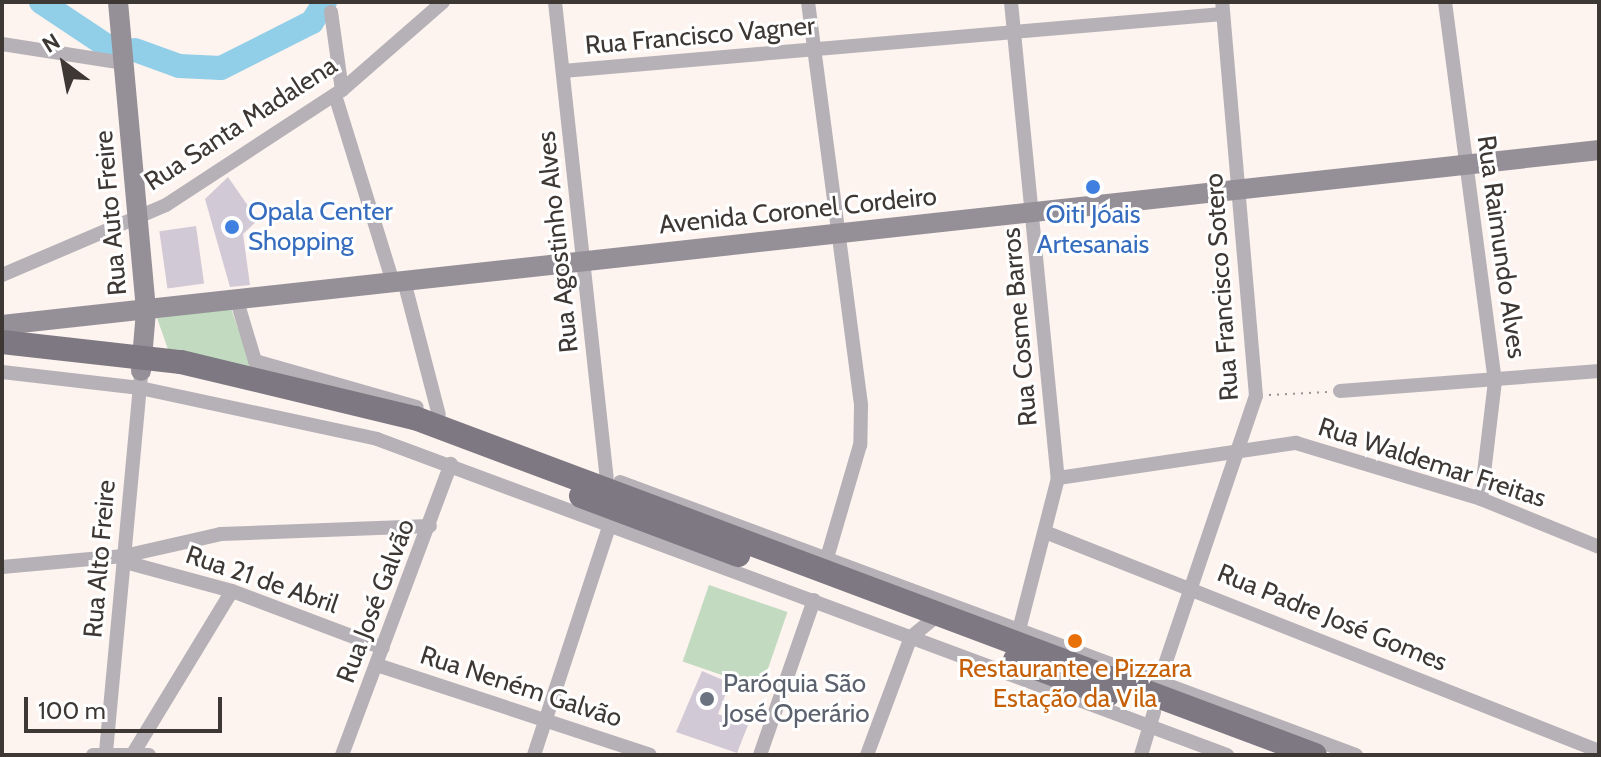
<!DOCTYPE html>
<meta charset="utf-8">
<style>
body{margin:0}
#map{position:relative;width:1601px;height:757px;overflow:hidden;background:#fdf3ef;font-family:Cabin,sans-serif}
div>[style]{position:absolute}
.green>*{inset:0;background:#c1dac0;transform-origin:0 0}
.river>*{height:24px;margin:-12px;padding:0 12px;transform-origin:12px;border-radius:12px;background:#91cee7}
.building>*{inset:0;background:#d2c9d6;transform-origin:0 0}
.path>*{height:2px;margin-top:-1px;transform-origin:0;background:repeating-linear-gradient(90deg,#9b9390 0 2px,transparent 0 8px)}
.street>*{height:14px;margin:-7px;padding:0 7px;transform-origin:7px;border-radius:7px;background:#b5b1b7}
.secondary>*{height:20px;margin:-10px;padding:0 10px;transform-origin:10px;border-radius:10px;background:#959098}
.primary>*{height:24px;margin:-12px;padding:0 12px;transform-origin:12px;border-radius:12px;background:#7e7883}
.dots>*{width:22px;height:22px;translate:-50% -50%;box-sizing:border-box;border:4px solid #fff;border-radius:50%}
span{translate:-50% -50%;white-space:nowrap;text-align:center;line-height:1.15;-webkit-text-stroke:6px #fff;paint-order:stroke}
.street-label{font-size:26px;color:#3e3835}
.shop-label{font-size:26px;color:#366cbe}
.left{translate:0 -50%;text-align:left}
.food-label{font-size:26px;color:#c56008}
.worship-label{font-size:26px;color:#5b616d}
.frame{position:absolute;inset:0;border:4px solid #3e3835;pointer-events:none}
.north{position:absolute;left:24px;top:24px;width:80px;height:80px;-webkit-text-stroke:6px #fff;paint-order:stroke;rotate:328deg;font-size:22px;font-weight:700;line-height:32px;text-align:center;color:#3e3835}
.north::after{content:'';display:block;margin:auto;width:28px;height:36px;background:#3e3835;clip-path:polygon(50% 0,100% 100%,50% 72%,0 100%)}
.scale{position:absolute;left:24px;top:697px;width:198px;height:36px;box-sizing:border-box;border:4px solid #3e3835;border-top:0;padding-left:10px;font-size:24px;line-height:28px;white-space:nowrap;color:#3e3835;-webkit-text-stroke:6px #fff;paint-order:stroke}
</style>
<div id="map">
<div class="green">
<div style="clip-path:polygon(231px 308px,250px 364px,292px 375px,170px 355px,157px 318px)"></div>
<div style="left:709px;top:585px;width:83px;height:81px;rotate:19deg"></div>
</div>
<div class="river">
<div style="left:41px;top:2px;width:83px;rotate:33.7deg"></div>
<div style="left:135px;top:50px;width:47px;rotate:20deg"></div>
<div style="left:179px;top:66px;width:42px;rotate:2.7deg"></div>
<div style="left:221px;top:68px;width:102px;rotate:-26.8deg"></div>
<div style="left:312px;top:22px;width:24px;rotate:-57deg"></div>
</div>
<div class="building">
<div style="clip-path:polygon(228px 177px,258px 220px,243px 234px,250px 285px,230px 287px,205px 199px)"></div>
<div style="left:196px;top:226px;width:58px;height:37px;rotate:82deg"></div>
<div style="clip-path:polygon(702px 671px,730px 683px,718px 714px,748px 725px,737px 753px,676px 732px)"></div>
</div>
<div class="path">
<div style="left:1269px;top:395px;width:58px;rotate:-3deg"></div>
</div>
<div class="street">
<div style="left:555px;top:2px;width:478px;rotate:83.8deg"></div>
<div style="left:808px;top:2px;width:407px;rotate:82.5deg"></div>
<div style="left:861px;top:406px;width:39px;rotate:91deg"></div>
<div style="left:860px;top:445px;width:125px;rotate:106.3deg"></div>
<div style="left:1011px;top:2px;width:478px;rotate:84.4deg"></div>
<div style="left:1058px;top:478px;width:161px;rotate:104.4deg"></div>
<div style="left:1445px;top:2px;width:382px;rotate:82.5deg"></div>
<div style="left:1495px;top:381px;width:119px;rotate:96.8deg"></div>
<div style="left:331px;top:12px;width:79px;rotate:82deg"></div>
<div style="left:2px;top:44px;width:122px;rotate:8.9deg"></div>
<div style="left:563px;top:71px;width:662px;rotate:-4.94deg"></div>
<div style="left:335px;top:95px;width:196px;rotate:72.8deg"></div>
<div style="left:2px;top:275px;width:178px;rotate:-23.1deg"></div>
<div style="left:166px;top:205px;width:210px;rotate:-33.2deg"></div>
<div style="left:342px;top:90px;width:134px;rotate:-41.1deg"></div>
<div style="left:404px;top:281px;width:138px;rotate:75.4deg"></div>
<div style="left:237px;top:301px;width:63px;rotate:73.3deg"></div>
<div style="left:255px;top:361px;width:168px;rotate:15.9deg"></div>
<div style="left:2px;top:372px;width:139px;rotate:6.6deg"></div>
<div style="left:140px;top:388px;width:242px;rotate:12.1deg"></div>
<div style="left:377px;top:439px;width:907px;rotate:20.39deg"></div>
<div style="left:1340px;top:391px;width:260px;rotate:-4.4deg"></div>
<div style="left:1058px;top:478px;width:241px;rotate:-8.4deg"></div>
<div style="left:1296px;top:443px;width:193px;rotate:16.8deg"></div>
<div style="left:1481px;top:499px;width:127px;rotate:22.1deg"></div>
<div style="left:620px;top:482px;width:785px;rotate:20.35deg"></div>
<div style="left:1045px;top:532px;width:596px;rotate:21.57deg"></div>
<div style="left:125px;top:562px;width:111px;rotate:15.2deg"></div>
<div style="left:232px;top:591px;width:161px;rotate:20.7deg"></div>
<div style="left:2px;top:567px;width:122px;rotate:-5.2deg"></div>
<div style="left:124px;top:556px;width:99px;rotate:-12.8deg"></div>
<div style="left:221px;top:534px;width:209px;rotate:-2.2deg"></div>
<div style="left:377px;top:665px;width:287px;rotate:18.2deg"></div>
<div style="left:1156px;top:691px;width:311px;rotate:-71.3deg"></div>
<div style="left:1256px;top:396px;width:395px;rotate:-94.9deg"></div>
<div style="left:106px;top:752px;width:376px;rotate:-84.7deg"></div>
<div style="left:134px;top:752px;width:188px;rotate:-58.7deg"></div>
<div style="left:93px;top:755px;width:56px"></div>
<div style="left:342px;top:755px;width:311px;rotate:-69.5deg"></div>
<div style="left:534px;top:755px;width:243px;rotate:-71.8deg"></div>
<div style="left:760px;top:755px;width:164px;rotate:-70.8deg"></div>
<div style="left:867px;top:755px;width:126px;rotate:-69.6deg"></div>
<div style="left:911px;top:637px;width:41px;rotate:-39.1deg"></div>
<div style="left:1141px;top:755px;width:45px;rotate:-73.2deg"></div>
</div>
<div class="secondary">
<div style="left:118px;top:2px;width:310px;rotate:84.8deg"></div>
<div style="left:146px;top:311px;width:60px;rotate:94.8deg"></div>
<div style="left:2px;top:325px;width:1607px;rotate:-6.25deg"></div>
</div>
<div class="primary">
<div style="left:2px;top:342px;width:180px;rotate:6.4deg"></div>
<div style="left:181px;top:362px;width:241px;rotate:13.5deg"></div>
<div style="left:415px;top:418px;width:961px;rotate:20.53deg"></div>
<div style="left:581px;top:496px;width:168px;rotate:20.6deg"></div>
<div style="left:1015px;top:660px;width:99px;rotate:20.6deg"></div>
</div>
<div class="dots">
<div style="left:1093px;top:187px;background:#3f7fe0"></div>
<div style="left:232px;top:227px;background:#3f7fe0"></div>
<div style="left:1075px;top:641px;background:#e8710a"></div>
<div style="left:707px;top:699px;background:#6b7280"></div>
</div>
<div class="street-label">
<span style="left:700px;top:36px;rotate:-5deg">Rua Francisco Vagner</span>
<span style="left:241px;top:124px;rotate:-33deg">Rua Santa Madalena</span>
<span style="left:798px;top:211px;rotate:-6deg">Avenida Coronel Cordeiro</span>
<span style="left:111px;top:213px;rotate:-95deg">Rua Auto Freire</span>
<span style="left:558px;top:242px;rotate:-96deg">Rua Agostinho Alves</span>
<span style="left:1501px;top:247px;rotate:82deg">Rua Raimundo Alves</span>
<span style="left:1222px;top:287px;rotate:-94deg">Rua Francisco Sotero</span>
<span style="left:1020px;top:327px;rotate:-95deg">Rua Cosme Barros</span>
<span style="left:1432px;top:463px;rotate:18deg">Rua Waldemar Freitas</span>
<span style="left:100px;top:559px;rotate:-85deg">Rua Alto Freire</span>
<span style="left:262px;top:580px;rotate:19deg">Rua 21 de Abril</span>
<span style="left:376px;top:601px;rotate:-69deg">Rua José Galvão</span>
<span style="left:1332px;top:618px;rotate:22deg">Rua Padre José Gomes</span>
<span style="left:521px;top:687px;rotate:18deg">Rua Neném Galvão</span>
</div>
<div class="shop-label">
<span class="left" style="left:248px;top:227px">Opala Center<br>Shopping</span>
<span style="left:1093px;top:230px">Oiti Jóais<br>Artesanais</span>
</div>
<div class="food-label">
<span style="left:1075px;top:684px">Restaurante e Pizzara<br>Estação da Vila</span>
</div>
<div class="worship-label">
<span class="left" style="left:723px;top:699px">Paróquia São<br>José Operário</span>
</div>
<div class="frame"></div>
<div class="north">N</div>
<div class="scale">100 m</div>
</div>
